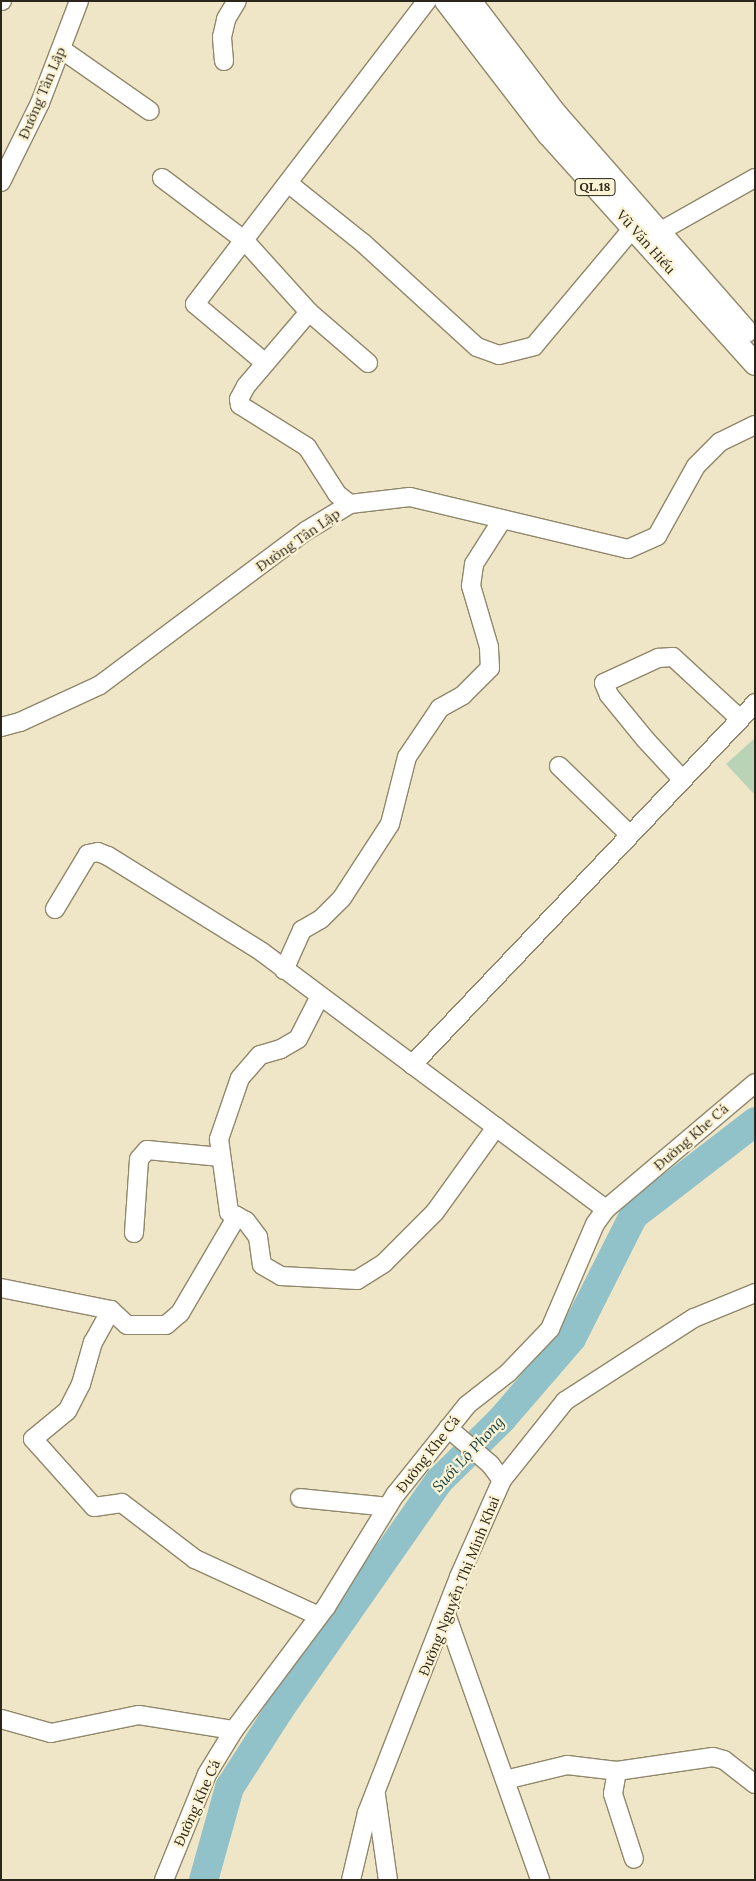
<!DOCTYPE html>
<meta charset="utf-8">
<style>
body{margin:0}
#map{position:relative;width:756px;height:1881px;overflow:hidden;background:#efe6c7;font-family:Lora,serif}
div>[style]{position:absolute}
.green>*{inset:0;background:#b9d3b6}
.river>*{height:29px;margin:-14.5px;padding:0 14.5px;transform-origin:14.5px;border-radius:14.5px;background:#91c2c9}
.roads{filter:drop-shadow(1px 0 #90876b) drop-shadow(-1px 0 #90876b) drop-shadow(0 1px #90876b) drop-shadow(0 -1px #90876b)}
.minor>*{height:18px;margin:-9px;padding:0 9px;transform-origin:9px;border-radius:9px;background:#fff}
.major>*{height:22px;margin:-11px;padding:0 11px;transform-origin:11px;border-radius:11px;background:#fff}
span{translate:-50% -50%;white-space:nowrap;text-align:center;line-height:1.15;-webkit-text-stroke:4.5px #fcf3d4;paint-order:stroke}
.shield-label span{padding:1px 4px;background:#fcf3d4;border:1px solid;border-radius:4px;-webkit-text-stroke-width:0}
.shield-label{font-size:12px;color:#2a261b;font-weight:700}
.street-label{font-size:14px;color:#2a261b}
.water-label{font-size:15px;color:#0d3b41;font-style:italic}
.frame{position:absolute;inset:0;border:2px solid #2a261b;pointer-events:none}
</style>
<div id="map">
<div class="green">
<div style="clip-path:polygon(755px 738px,755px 795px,726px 764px)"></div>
</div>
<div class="river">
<div style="left:203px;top:1880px;width:97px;rotate:-74.4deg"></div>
<div style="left:229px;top:1787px;width:93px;rotate:-57.3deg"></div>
<div style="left:279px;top:1709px;width:279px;rotate:-55.1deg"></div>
<div style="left:439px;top:1480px;width:87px;rotate:-44.5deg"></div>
<div style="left:501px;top:1419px;width:107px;rotate:-49.2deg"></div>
<div style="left:571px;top:1338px;width:138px;rotate:-63.2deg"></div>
<div style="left:633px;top:1215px;width:154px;rotate:-37.6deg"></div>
</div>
<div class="roads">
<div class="minor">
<div style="left:1px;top:1px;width:1px"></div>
<div style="left:61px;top:49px;width:108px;rotate:34.9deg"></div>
<div style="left:224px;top:61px;width:24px;rotate:-95deg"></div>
<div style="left:222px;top:37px;width:18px;rotate:-77deg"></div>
<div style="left:226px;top:19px;width:21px;rotate:-59deg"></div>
<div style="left:162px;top:178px;width:103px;rotate:37.1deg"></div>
<div style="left:244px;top:240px;width:97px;rotate:47.9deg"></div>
<div style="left:309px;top:312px;width:78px;rotate:40.8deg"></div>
<div style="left:1px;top:182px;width:88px;rotate:-63.7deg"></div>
<div style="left:40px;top:103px;width:109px;rotate:-69.1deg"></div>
<div style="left:288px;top:183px;width:96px;rotate:38.7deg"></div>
<div style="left:363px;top:243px;width:154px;rotate:42.4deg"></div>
<div style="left:477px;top:347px;width:23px;rotate:20deg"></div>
<div style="left:499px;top:355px;width:36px;rotate:-14deg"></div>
<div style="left:534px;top:346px;width:154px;rotate:-50deg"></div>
<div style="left:659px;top:232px;width:110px;rotate:-29.4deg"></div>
<div style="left:309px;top:312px;width:97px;rotate:130.4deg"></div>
<div style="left:246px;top:386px;width:15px;rotate:118deg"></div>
<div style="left:239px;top:399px;width:6px;rotate:81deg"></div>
<div style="left:240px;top:405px;width:79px;rotate:32.1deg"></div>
<div style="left:307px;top:447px;width:56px;rotate:57.4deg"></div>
<div style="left:337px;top:494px;width:16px;rotate:38deg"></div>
<div style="left:264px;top:362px;width:90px;rotate:-140deg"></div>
<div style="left:195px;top:304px;width:382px;rotate:-52.6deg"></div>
<div style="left:1px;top:727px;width:20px;rotate:-15deg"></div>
<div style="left:20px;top:722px;width:88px;rotate:-24.8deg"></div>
<div style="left:100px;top:685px;width:257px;rotate:-36.8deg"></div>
<div style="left:306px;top:531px;width:52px;rotate:-31.5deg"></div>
<div style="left:350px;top:504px;width:60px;rotate:-6.7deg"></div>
<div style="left:410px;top:497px;width:224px;rotate:13.4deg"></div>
<div style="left:628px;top:549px;width:32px;rotate:-24deg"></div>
<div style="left:657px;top:536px;width:80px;rotate:-60.9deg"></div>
<div style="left:696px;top:466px;width:34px;rotate:-45deg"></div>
<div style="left:720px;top:442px;width:39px;rotate:-26deg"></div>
<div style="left:559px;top:766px;width:98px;rotate:44.2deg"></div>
<div style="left:681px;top:778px;width:53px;rotate:-132.7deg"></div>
<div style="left:645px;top:739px;width:57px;rotate:-129.3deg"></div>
<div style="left:609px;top:695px;width:13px;rotate:-113deg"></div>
<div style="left:604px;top:683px;width:60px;rotate:-24.8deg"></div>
<div style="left:658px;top:658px;width:15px;rotate:-4deg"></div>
<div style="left:673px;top:657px;width:90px;rotate:42.7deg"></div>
<div style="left:55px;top:909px;width:64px;rotate:-59deg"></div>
<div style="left:88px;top:854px;width:10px;rotate:-11deg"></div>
<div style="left:98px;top:852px;width:11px;rotate:22deg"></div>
<div style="left:108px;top:856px;width:181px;rotate:31.9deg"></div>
<div style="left:262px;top:952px;width:429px;rotate:36.8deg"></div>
<div style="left:284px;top:970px;width:44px;rotate:-65.8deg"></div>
<div style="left:302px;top:930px;width:22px;rotate:-30deg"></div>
<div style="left:321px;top:919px;width:30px;rotate:-45deg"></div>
<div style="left:342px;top:898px;width:88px;rotate:-57deg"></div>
<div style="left:390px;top:824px;width:69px;rotate:-75.8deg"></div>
<div style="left:407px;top:757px;width:59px;rotate:-56deg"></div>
<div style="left:440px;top:708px;width:26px;rotate:-29deg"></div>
<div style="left:463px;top:695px;width:38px;rotate:-45deg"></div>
<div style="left:490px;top:668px;width:21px;rotate:-93deg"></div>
<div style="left:489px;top:647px;width:64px;rotate:-106.4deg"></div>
<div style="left:471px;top:586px;width:22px;rotate:-82deg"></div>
<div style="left:474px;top:564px;width:52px;rotate:-57.5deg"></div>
<div style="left:320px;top:996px;width:48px;rotate:117.1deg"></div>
<div style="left:298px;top:1039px;width:20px;rotate:150deg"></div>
<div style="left:281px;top:1049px;width:22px;rotate:164deg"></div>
<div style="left:260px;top:1055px;width:30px;rotate:131deg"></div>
<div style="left:240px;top:1078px;width:65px;rotate:109deg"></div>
<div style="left:219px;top:1139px;width:74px;rotate:82.2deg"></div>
<div style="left:229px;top:1212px;width:19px;rotate:28deg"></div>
<div style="left:246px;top:1221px;width:20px;rotate:53deg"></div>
<div style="left:258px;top:1237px;width:28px;rotate:82deg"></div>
<div style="left:262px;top:1265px;width:22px;rotate:30deg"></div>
<div style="left:281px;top:1276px;width:76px;rotate:3deg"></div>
<div style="left:357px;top:1280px;width:32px;rotate:-32deg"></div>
<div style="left:384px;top:1263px;width:72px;rotate:-45deg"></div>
<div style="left:435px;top:1212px;width:105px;rotate:-54.3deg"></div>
<div style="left:412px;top:1065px;width:499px;rotate:-46.5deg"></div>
<div style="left:237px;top:1216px;width:113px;rotate:120.4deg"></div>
<div style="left:180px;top:1313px;width:18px;rotate:139deg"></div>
<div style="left:166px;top:1325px;width:39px;rotate:180deg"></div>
<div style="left:127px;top:1325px;width:22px;rotate:-137deg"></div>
<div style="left:111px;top:1310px;width:37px;rotate:119deg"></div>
<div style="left:93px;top:1342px;width:44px;rotate:105.9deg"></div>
<div style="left:81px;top:1384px;width:30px;rotate:117deg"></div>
<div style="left:67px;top:1411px;width:44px;rotate:140.5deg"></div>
<div style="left:33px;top:1439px;width:91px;rotate:48.1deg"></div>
<div style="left:94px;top:1507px;width:28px;rotate:-8deg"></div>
<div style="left:122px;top:1503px;width:92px;rotate:37.5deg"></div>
<div style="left:195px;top:1559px;width:136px;rotate:24.7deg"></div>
<div style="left:134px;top:1233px;width:74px;rotate:-86.1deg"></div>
<div style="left:139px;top:1159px;width:12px;rotate:-48deg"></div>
<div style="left:147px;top:1150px;width:74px;rotate:5.4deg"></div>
<div style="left:1px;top:1288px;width:112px;rotate:11.3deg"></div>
<div style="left:448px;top:1428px;width:55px;rotate:40.6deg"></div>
<div style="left:490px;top:1464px;width:20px;rotate:53deg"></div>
<div style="left:300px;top:1498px;width:88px;rotate:5.8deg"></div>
<div style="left:446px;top:1614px;width:282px;rotate:70.5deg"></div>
<div style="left:1px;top:1719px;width:52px;rotate:15.6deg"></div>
<div style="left:51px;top:1733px;width:90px;rotate:-11.6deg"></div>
<div style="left:139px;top:1715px;width:96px;rotate:9deg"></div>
<div style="left:617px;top:1771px;width:23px;rotate:100deg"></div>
<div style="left:613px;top:1794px;width:68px;rotate:72.1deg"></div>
<div style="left:505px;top:1780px;width:64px;rotate:-13.6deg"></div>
<div style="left:567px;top:1765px;width:50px;rotate:6.8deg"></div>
<div style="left:617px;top:1771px;width:97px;rotate:-8.3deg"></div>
<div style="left:713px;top:1757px;width:11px;rotate:15deg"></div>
<div style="left:724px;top:1760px;width:39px;rotate:38deg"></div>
<div style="left:376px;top:1795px;width:86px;rotate:82deg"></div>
<div style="left:164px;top:1880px;width:114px;rotate:-67.9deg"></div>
<div style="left:207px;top:1774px;width:52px;rotate:-58.5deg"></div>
<div style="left:234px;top:1730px;width:154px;rotate:-53.2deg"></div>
<div style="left:326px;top:1607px;width:132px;rotate:-58.4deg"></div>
<div style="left:395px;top:1495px;width:115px;rotate:-51.3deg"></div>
<div style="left:467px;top:1405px;width:52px;rotate:-38deg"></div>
<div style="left:508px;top:1373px;width:61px;rotate:-46.3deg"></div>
<div style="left:550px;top:1329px;width:114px;rotate:-66.8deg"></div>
<div style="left:595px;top:1224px;width:19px;rotate:-54deg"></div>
<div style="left:606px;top:1209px;width:195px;rotate:-40.2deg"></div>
<div style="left:351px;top:1880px;width:69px;rotate:-76.6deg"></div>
<div style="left:367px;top:1813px;width:253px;rotate:-68.7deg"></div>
<div style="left:459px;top:1577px;width:106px;rotate:-66.1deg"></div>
<div style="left:502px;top:1480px;width:101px;rotate:-51.4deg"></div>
<div style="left:565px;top:1401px;width:153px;rotate:-32.8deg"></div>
<div style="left:694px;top:1318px;width:66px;rotate:-22.3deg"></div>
</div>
<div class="major">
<div style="left:446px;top:1px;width:169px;rotate:52.5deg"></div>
<div style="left:549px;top:135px;width:308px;rotate:48deg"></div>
<div style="left:470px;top:1px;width:141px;rotate:52.8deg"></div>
<div style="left:555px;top:113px;width:290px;rotate:48.8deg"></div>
</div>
</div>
<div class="shield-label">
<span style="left:595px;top:187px">QL.18</span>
</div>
<div class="street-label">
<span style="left:42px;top:93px;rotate:-67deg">Đường Tân Lập</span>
<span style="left:646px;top:242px;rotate:48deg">Vũ Văn Hiếu</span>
<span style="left:298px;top:540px;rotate:-35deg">Đường Tân Lập</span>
<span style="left:691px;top:1137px;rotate:-41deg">Đường Khe Cá</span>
<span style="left:428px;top:1454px;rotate:-52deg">Đường Khe Cá</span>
<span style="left:459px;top:1586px;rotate:-68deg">Đường Nguyễn Thị Minh Khai</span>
<span style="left:197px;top:1803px;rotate:-66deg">Đường Khe Cá</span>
</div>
<div class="water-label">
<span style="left:468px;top:1454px;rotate:-47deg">Suối Lộ Phong</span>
</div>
<div class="frame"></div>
</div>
